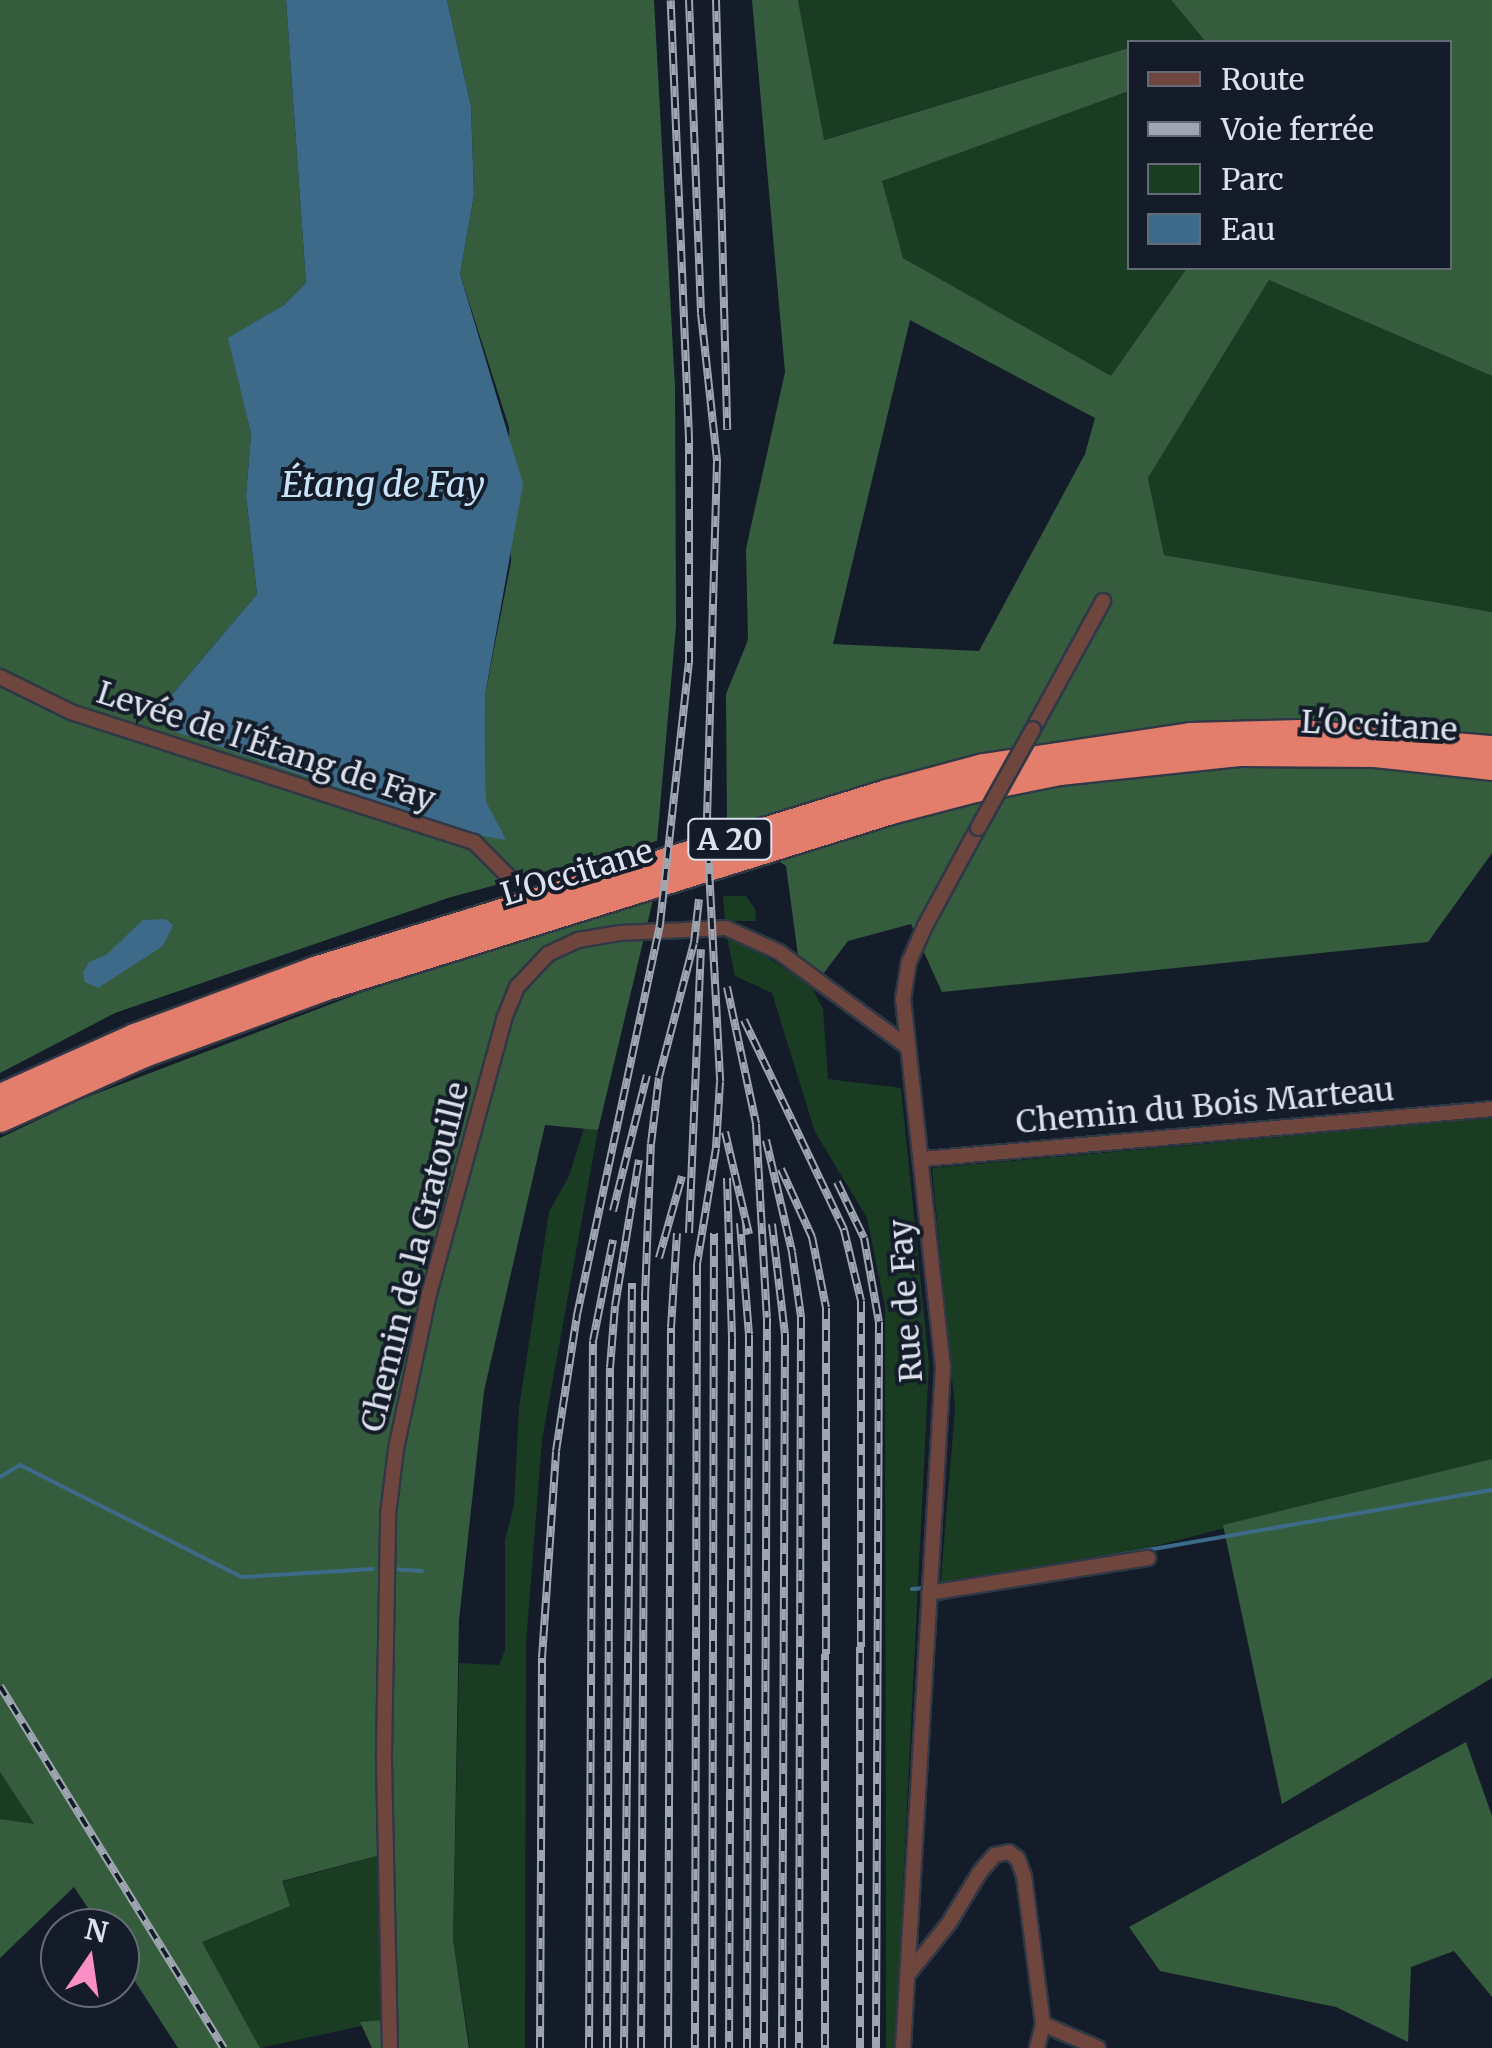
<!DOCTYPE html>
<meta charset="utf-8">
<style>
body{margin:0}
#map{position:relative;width:1492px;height:2048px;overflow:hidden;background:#141c2a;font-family:Merriweather,serif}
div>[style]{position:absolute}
.green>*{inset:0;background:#193c22}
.forest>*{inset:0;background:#355d3d}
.water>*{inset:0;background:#3c6a88}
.stream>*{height:4px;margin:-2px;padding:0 2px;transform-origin:2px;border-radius:2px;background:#3c6a88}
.roads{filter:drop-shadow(2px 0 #303845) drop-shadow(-2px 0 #303845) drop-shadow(0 2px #303845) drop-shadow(0 -2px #303845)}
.minor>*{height:14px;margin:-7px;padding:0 7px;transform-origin:7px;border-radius:7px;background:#6f463e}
.motorway>*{height:25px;margin:-12.5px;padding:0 12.5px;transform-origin:12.5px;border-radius:12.5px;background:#e37d6c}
.rail>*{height:8px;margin-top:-4px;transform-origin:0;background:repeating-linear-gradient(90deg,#141c2a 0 11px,#a0a6b1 0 22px);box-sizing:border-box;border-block:2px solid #a0a6b1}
.bridges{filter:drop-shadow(2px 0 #303845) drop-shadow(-2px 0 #303845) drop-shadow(0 2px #303845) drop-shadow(0 -2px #303845)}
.minor-bridge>*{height:14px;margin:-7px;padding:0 7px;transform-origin:7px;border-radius:7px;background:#6f463e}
span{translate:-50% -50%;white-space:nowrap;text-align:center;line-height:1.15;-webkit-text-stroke:8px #141c2a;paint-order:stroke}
.shield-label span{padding:2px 8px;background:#141c2a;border:2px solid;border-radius:8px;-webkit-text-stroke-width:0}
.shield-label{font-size:30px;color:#dce1eb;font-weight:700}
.street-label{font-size:32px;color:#dce1eb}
.water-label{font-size:35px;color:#c9e4f8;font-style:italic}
.legend{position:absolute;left:1127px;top:40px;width:325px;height:230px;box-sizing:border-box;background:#141c2a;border:2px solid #646b77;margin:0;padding:12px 18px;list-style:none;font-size:30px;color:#dce1eb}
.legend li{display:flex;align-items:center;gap:20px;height:50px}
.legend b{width:50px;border:2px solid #646b77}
.north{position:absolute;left:40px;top:1908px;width:100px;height:100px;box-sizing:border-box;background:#141c2a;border:2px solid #646b77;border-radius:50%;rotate:13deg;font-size:28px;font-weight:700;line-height:40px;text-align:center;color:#dce1eb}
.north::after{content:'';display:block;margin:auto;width:35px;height:45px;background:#fa8fc6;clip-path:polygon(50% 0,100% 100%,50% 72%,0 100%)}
</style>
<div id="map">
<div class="green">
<div style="clip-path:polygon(798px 0,1171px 0,1206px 42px,1130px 42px,1129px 48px,823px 140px)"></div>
<div style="clip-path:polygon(1129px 91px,1130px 268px,1187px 268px,1111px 377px,903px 258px,881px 180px)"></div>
<div style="clip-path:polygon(1269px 280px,1492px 376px,1492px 612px,1164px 555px,1148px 478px)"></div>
<div style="clip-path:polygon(723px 896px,746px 896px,755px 909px,756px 921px,725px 921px)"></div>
<div style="clip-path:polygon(727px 937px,750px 946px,811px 986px,823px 1009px,828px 1079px,901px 1088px,929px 1364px,895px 2048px,886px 2048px,885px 1307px,867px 1218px,815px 1132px,772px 993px,735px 976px)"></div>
<div style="clip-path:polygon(1492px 1118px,1492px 1459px,939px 1602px,955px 1409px,932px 1168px)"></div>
<div style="clip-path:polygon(584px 1128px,598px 1130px,542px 1440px,526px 1644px,525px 2048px,470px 2048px,453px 1939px,459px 1663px,499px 1665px,505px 1650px,505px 1540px,514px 1505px,519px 1408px,549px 1212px,569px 1176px)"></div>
<div style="clip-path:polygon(0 1772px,35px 1825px,0 1819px)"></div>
<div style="clip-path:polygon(378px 1856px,384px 2021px,260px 2048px,202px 1942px,289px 1906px,281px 1882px)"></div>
</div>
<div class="forest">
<div style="clip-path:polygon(0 0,286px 0,306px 283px,284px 305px,229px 339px,251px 434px,246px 496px,257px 594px,165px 703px,504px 839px,486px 801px,485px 695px,511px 562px,509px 427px,460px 274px,474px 195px,471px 106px,447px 0,654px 0,675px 387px,676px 626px,657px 841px,448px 898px,115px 1013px,0 1073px)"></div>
<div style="clip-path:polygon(evenodd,752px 0,798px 0,824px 140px,1129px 48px,1129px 91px,882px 181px,903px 258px,1111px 376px,1187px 268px,1450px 268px,1450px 42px,1206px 42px,1171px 0,1492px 0,1492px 376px,1269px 280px,1148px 478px,1164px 555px,1492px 612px,1492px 853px,1428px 942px,942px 992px,911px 924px,848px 941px,820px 978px,799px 963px,786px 866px,727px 826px,726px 694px,748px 640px,746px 549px,785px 372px,752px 0,910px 320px,1095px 418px,1085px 454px,979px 651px,833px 644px,910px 320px)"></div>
<div style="clip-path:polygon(653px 900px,598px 1130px,545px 1125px,484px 1391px,459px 1620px,453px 1939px,469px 2048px,372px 2048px,360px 2022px,384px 2020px,377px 1856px,282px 1881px,290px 1906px,202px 1942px,260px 2048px,178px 2048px,120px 1958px,120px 1928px,101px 1928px,74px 1887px,0 1958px,0 1819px,34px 1824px,0 1772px,0 1138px,82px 1099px,360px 993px)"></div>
<div style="clip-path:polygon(1492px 1459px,1492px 1678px,1282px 1804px,1223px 1525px)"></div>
<div style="clip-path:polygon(1466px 1742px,1492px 1816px,1492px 1997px,1454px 1951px,1411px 1967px,1408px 2042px,1336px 2007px,1160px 1971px,1129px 1927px)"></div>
</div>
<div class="water">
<div style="clip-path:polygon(286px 0,447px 0,471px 106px,474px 195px,460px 274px,523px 484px,485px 695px,486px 801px,506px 840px,472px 834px,168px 729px,165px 703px,257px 594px,246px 496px,251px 434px,228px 338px,284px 305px,306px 283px)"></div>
<div style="clip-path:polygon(165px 919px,173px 925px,163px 946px,98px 988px,85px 982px,83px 973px,89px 962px,106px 955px,143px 920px)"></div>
</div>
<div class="stream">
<div style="left:0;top:1477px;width:23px;rotate:-31deg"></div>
<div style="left:20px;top:1465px;width:249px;rotate:26.8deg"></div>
<div style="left:242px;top:1577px;width:131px;rotate:-3.5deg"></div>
<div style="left:1073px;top:1563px;width:425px;rotate:-9.9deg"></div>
<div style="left:392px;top:1569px;width:30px;rotate:4deg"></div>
<div style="left:912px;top:1589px;width:13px;rotate:-4deg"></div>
</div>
<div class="roads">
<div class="minor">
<div style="left:0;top:677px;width:79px;rotate:26.2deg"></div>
<div style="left:71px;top:712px;width:423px;rotate:17.9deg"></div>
<div style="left:474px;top:842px;width:48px;rotate:45deg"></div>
<div style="left:1033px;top:729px;width:146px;rotate:-61.3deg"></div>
<div style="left:923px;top:1159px;width:571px;rotate:-5.02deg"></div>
<div style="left:929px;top:1593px;width:222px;rotate:-9.1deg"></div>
<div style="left:909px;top:1973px;width:64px;rotate:-51.3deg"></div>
<div style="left:949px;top:1923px;width:60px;rotate:-58.7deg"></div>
<div style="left:980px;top:1872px;width:23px;rotate:-49deg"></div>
<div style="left:995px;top:1855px;width:14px;rotate:-12deg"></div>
<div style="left:1009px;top:1852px;width:11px;rotate:38deg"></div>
<div style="left:1018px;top:1859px;width:18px;rotate:71deg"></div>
<div style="left:1024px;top:1876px;width:149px;rotate:82.7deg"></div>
<div style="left:1043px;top:2024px;width:25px;rotate:104deg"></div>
<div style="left:1043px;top:2024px;width:60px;rotate:23.6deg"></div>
<div style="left:390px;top:2048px;width:294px;rotate:-91.2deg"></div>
<div style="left:384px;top:1754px;width:239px;rotate:-89deg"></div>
<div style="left:388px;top:1515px;width:66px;rotate:-83.1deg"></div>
<div style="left:396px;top:1449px;width:158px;rotate:-78deg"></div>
<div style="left:429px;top:1294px;width:285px;rotate:-74.7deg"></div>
<div style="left:504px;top:1019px;width:35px;rotate:-68deg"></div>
<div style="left:517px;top:987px;width:45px;rotate:-46.8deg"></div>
<div style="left:548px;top:954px;width:33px;rotate:-25deg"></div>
<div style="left:578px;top:940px;width:43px;rotate:-9.5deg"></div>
<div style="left:620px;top:933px;width:106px;rotate:-2.7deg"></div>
<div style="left:726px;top:928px;width:58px;rotate:24.4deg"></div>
<div style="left:779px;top:952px;width:157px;rotate:36.4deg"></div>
<div style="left:903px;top:2048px;width:682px;rotate:-86.64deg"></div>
<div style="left:943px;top:1367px;width:370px;rotate:-96.2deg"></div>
<div style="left:903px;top:999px;width:37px;rotate:-81deg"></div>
<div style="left:909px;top:962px;width:39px;rotate:-66deg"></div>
<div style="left:925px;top:926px;width:111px;rotate:-61.6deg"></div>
</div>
<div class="motorway">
<div style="left:0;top:1096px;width:147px;rotate:-24.1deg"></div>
<div style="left:134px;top:1036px;width:192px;rotate:-20.4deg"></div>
<div style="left:314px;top:969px;width:599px;rotate:-17.19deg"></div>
<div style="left:886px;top:792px;width:100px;rotate:-15deg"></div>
<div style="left:983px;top:766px;width:209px;rotate:-8.5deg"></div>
<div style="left:1190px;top:735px;width:110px;rotate:-1.6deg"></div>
<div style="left:1300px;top:732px;width:193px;rotate:4.8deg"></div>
<div style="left:0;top:1119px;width:158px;rotate:-24.3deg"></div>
<div style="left:144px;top:1054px;width:191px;rotate:-20.2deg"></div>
<div style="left:323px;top:988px;width:595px;rotate:-17.31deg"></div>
<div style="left:891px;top:811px;width:87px;rotate:-14.7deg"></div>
<div style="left:975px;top:789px;width:86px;rotate:-11.4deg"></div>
<div style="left:1059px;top:772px;width:183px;rotate:-6deg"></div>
<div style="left:1241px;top:753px;width:133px;rotate:0.4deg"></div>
<div style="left:1374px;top:754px;width:119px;rotate:6.3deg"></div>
</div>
</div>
<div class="rail">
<div style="left:689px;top:0;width:313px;rotate:87.8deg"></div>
<div style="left:701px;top:313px;width:149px;rotate:83.8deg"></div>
<div style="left:717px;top:461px;width:369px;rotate:91.6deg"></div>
<div style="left:707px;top:830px;width:252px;rotate:87deg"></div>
<div style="left:720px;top:1082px;width:66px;rotate:93.5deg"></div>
<div style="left:716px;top:1148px;width:118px;rotate:99.3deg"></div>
<div style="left:697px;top:1264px;width:784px;rotate:90.15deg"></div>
<div style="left:716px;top:0;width:430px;rotate:88.5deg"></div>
<div style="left:727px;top:987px;width:140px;rotate:78deg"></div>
<div style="left:756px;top:1124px;width:194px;rotate:86.8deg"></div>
<div style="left:767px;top:1318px;width:730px;rotate:90.24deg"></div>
<div style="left:744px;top:1020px;width:233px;rotate:64.5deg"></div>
<div style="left:844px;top:1230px;width:73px;rotate:76.5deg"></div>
<div style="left:861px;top:1301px;width:747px;rotate:90.08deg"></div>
<div style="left:725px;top:1132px;width:105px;rotate:76.8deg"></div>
<div style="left:766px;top:1140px;width:115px;rotate:76.9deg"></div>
<div style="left:792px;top:1252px;width:66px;rotate:82.1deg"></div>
<div style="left:801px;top:1317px;width:731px;rotate:90.16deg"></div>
<div style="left:781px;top:1169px;width:75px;rotate:65.5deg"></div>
<div style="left:812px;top:1237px;width:72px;rotate:78.8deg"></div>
<div style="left:826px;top:1308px;width:740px;rotate:90.08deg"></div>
<div style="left:727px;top:1178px;width:160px;rotate:88.2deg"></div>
<div style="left:732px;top:1338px;width:710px;rotate:90.24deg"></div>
<div style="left:837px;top:1182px;width:62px;rotate:64.3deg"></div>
<div style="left:864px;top:1238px;width:85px;rotate:79.9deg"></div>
<div style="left:879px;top:1322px;width:726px;rotate:90.24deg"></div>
<div style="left:613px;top:1211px;width:140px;rotate:-76deg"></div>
<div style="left:740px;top:1223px;width:112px;rotate:85.4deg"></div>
<div style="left:749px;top:1335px;width:713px;rotate:90.16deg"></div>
<div style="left:772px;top:1224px;width:111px;rotate:83.3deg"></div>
<div style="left:785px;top:1334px;width:714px;rotate:90.24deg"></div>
<div style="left:689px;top:1233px;width:284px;rotate:-87.6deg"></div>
<div style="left:659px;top:1258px;width:85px;rotate:-74.3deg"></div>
<div style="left:0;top:1686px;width:426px;rotate:58.3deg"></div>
<div style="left:540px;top:2048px;width:390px;rotate:-89.7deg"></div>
<div style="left:542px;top:1658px;width:207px;rotate:-86.1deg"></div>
<div style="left:556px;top:1451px;width:138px;rotate:-81.2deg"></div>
<div style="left:577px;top:1315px;width:400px;rotate:-78deg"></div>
<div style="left:660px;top:924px;width:263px;rotate:-83.7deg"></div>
<div style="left:689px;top:663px;width:225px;rotate:-90deg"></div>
<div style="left:689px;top:438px;width:438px;rotate:-92.4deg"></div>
<div style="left:589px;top:2048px;width:707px;rotate:-89.68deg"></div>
<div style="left:593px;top:1341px;width:103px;rotate:-78.8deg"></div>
<div style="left:607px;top:2048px;width:680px;rotate:-89.75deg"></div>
<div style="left:610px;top:1368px;width:62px;rotate:-85.4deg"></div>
<div style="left:615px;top:1306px;width:148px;rotate:-80.7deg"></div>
<div style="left:624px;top:2048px;width:765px;rotate:-89.4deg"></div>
<div style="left:641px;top:2048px;width:751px;rotate:-89.69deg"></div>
<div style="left:645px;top:1297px;width:153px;rotate:-87.8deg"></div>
<div style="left:651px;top:1144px;width:67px;rotate:-83.2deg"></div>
<div style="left:659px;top:1077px;width:138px;rotate:-75.4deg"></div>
<div style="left:694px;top:943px;width:44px;rotate:-83.5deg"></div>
<div style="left:668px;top:2048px;width:720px;rotate:-89.76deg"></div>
<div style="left:671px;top:1328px;width:95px;rotate:-86.4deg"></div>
<div style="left:712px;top:2048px;width:815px;rotate:-89.86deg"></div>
</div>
<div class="bridges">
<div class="minor-bridge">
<div style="left:978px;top:828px;width:113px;rotate:-60.9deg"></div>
</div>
</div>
<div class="shield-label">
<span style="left:730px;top:839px">A 20</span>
</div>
<div class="street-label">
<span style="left:1379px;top:726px;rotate:3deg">L'Occitane</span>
<span style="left:266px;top:746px;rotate:18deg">Levée de l'Étang de Fay</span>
<span style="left:577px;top:873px;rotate:-17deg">L'Occitane</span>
<span style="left:1205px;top:1106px;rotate:-5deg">Chemin du Bois Marteau</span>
<span style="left:415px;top:1257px;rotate:-76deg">Chemin de la Gratouille</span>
<span style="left:906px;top:1301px;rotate:-94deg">Rue de Fay</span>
</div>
<div class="water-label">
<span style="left:383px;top:485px">Étang de Fay</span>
</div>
<ul class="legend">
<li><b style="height:12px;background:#6f463e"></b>Route</li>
<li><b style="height:12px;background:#a0a6b1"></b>Voie ferrée</li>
<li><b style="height:28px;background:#193c22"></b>Parc</li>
<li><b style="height:28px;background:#3c6a88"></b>Eau</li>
</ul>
<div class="north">N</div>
</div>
